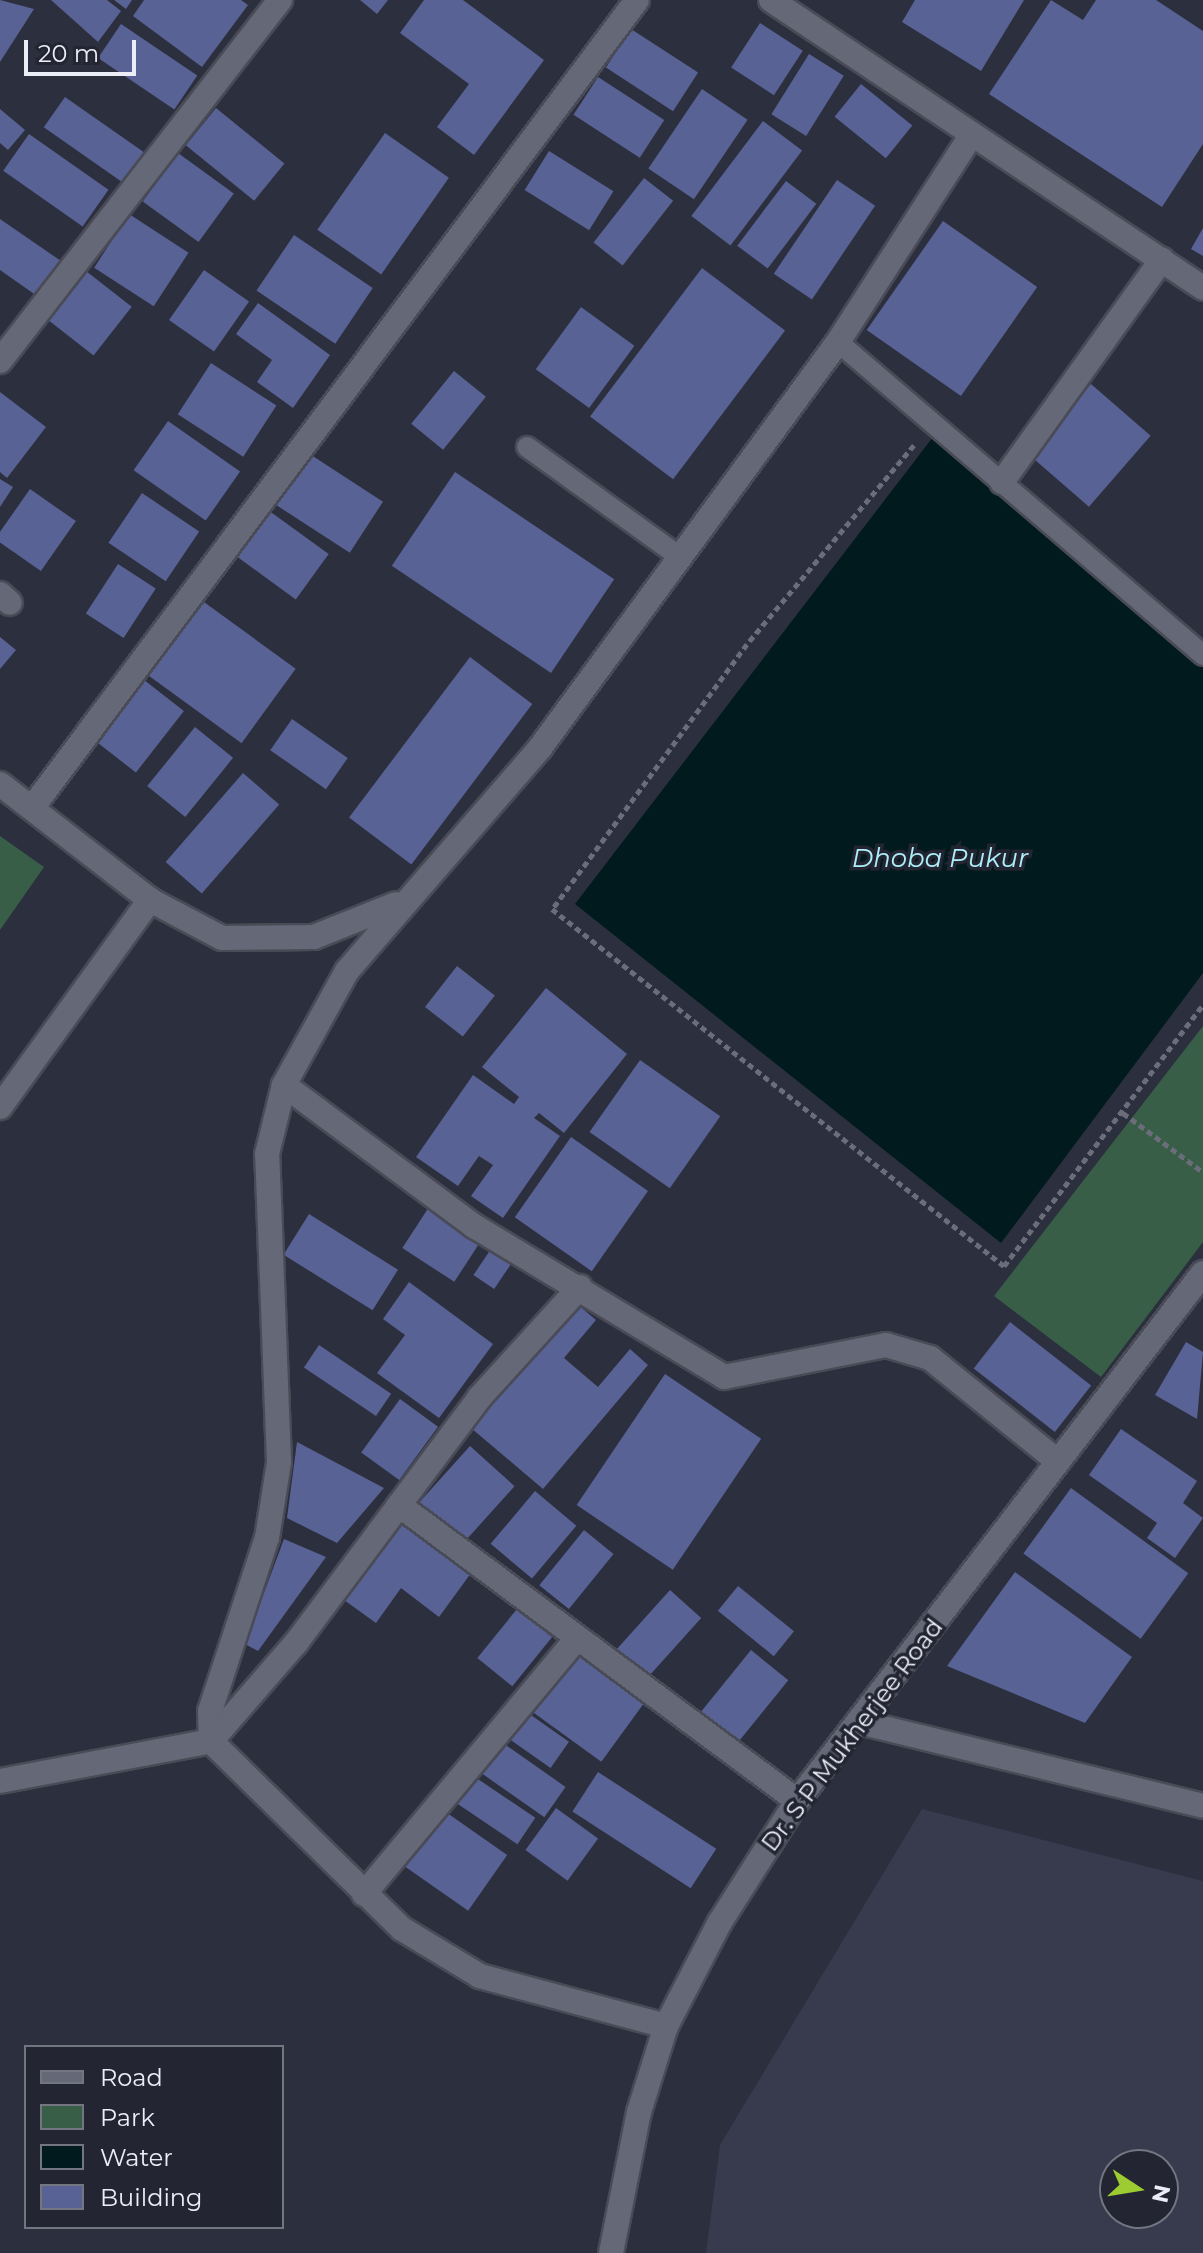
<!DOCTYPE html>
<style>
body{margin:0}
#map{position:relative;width:1203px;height:2253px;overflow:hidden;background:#2c2f3d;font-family:Montserrat,sans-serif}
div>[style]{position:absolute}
.built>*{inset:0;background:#373b4d}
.green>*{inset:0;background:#385e47}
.water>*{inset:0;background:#011a1d}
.building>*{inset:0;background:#586295;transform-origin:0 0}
.path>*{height:5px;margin-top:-2.5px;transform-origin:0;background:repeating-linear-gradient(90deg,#6b6d7a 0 6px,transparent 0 10px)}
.roads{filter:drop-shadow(2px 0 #494b56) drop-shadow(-2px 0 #494b56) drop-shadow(0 2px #494b56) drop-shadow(0 -2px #494b56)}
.service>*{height:20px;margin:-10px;padding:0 10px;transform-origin:10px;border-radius:10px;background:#656877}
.minor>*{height:24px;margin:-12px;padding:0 12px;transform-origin:12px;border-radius:12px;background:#656877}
.tertiary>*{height:24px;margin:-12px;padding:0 12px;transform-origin:12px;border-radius:12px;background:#656877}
span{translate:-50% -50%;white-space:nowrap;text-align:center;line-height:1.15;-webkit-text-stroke:7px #232532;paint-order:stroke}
.street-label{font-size:24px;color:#eceef7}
.water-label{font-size:26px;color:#aceff8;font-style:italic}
.legend{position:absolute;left:24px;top:2045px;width:260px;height:184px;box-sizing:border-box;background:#232532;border:2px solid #737581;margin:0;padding:10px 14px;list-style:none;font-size:24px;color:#eceef7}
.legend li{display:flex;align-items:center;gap:16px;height:40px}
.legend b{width:40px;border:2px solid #737581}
.north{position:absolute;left:1099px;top:2149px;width:80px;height:80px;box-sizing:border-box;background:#232532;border:2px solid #737581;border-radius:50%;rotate:102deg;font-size:22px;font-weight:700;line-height:32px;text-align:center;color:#eceef7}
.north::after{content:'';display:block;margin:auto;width:28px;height:36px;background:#9ccb32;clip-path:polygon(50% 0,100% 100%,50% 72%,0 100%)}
.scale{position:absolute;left:24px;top:40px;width:112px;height:36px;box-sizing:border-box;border:4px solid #eceef7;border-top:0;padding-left:10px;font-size:24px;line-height:28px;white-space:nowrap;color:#eceef7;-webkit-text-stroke:6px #232532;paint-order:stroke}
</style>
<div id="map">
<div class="built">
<div style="clip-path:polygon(evenodd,922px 1809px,1203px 1881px,1203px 2253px,706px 2253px,720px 2145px,922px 1809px,1115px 2165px,1163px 2165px,1163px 2213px,1115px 2213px,1115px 2165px)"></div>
</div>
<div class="green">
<div style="clip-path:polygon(0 836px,44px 867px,0 930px)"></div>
<div style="clip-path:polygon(1203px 1026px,1203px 1242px,1101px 1377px,994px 1296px)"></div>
</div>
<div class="water">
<div style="clip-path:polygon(933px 437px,1203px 666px,1203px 973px,1001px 1243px,575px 904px)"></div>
</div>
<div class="building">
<div style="clip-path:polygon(0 0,34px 9px,0 62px)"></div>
<div style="clip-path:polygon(51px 0,107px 0,121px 11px,98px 42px)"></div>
<div style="clip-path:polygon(114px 0,132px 0,126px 9px)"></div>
<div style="clip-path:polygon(144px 0,241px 0,248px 5px,202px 67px,133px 16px)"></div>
<div style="clip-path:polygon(360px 0,388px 0,377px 14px)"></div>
<div style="clip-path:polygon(424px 0,463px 0,544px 60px,474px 155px,437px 127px,469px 84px,400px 33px)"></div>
<div style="clip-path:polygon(915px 0,1024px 0,981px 71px,902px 22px)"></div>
<div style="clip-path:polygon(1051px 0,1083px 20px,1096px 0,1156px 0,1203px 31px,1203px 144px,1162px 207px,989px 94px)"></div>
<div style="left:760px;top:23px;width:51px;height:53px;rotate:33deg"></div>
<div style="left:121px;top:24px;width:92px;height:41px;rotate:34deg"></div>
<div style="left:631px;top:29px;width:80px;height:46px;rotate:33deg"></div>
<div style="left:809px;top:54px;width:41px;height:71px;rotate:32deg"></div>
<div style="left:598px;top:77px;width:79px;height:45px;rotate:33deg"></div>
<div style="left:861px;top:84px;width:66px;height:42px;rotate:39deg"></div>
<div style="left:702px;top:89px;width:55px;height:96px;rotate:34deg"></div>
<div style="left:65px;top:97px;width:99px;height:37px;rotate:35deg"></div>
<div style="left:216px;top:108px;width:88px;height:48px;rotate:39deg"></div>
<div style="clip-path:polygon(0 109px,25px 130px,8px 150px,0 143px)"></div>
<div style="left:763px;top:121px;width:49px;height:119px;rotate:37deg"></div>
<div style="left:385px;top:133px;width:78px;height:118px;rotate:35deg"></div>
<div style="left:29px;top:134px;width:97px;height:45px;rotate:35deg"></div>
<div style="left:549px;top:151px;width:76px;height:46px;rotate:32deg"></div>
<div style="left:178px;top:153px;width:69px;height:60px;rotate:36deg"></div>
<div style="left:644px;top:178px;width:37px;height:82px;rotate:38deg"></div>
<div style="left:837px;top:180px;width:46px;height:113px;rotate:34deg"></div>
<div style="left:786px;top:181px;width:38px;height:81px;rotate:37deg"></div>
<div style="left:129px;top:214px;width:71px;height:64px;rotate:33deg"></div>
<div style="clip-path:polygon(0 219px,61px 261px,37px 296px,0 270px)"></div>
<div style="left:943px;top:221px;width:115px;height:133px;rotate:35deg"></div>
<div style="clip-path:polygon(1203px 228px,1203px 256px,1191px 249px)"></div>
<div style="left:294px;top:235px;width:95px;height:67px;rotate:34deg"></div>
<div style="left:702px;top:268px;width:104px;height:186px;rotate:37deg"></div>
<div style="left:204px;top:270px;width:55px;height:61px;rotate:35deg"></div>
<div style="left:86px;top:271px;width:58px;height:62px;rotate:38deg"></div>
<div style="clip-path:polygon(258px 303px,330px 355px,293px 408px,257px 382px,272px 360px,236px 334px)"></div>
<div style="left:581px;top:307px;width:66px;height:77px;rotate:36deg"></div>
<div style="left:211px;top:363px;width:78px;height:61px;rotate:33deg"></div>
<div style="left:454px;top:371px;width:41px;height:68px;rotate:39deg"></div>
<div style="left:1091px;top:384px;width:79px;height:94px;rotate:41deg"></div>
<div style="clip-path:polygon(0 392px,46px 427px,7px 478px,0 472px)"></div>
<div style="left:168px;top:421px;width:88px;height:60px;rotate:35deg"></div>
<div style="left:305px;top:451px;width:93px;height:61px;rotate:33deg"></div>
<div style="left:455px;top:472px;width:192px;height:113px;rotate:34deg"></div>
<div style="clip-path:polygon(0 479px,13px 487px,0 507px)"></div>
<div style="left:30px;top:489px;width:56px;height:61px;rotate:35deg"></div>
<div style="left:142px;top:493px;width:69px;height:60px;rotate:34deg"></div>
<div style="left:268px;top:510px;width:75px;height:56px;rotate:36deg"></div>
<div style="left:118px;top:564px;width:45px;height:59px;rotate:33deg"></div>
<div style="left:197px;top:597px;width:122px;height:92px;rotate:36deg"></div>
<div style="clip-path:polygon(0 637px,16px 650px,0 669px)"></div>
<div style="left:470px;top:657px;width:78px;height:201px;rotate:37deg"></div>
<div style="left:139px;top:676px;width:57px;height:78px;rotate:38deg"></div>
<div style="left:292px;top:719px;width:68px;height:38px;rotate:35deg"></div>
<div style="left:195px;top:727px;width:49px;height:76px;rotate:39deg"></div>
<div style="left:243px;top:773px;width:48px;height:118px;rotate:41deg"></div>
<div style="left:457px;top:966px;width:48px;height:52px;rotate:38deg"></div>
<div style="clip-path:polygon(546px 988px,627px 1054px,564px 1133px,539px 1113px,534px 1118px,560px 1136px,503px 1218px,471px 1196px,493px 1165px,479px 1156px,458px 1186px,416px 1157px,473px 1075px,514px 1104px,519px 1097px,482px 1067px)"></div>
<div style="left:640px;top:1060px;width:98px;height:88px;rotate:35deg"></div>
<div style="left:571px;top:1137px;width:94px;height:98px;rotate:35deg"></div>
<div style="left:429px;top:1207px;width:62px;height:49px;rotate:33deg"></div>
<div style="left:309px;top:1214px;width:105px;height:48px;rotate:32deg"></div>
<div style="left:493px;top:1246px;width:25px;height:35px;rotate:34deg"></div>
<div style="clip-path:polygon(409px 1282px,493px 1344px,439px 1418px,377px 1373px,405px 1335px,383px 1319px)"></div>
<div style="clip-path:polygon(576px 1303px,596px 1320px,564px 1358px,598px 1387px,630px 1349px,648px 1365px,543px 1489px,471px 1428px)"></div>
<div style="left:1010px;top:1322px;width:103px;height:59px;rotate:38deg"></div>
<div style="clip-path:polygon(1186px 1342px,1203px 1352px,1197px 1419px,1155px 1395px)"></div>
<div style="left:319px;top:1345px;width:87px;height:27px;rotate:34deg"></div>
<div style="left:665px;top:1374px;width:116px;height:158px;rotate:34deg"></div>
<div style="left:400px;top:1399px;width:47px;height:66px;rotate:36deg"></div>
<div style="clip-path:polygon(1121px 1429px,1197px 1481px,1183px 1503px,1203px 1518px,1175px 1558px,1147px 1538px,1157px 1523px,1089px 1475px)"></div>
<div style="clip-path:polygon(297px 1442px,384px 1488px,337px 1543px,287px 1518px)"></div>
<div style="left:470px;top:1446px;width:60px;height:77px;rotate:42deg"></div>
<div style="left:1071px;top:1488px;width:145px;height:81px;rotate:36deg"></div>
<div style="left:535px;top:1491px;width:54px;height:69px;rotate:40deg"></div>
<div style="clip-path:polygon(403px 1517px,474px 1569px,439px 1617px,401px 1588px,376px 1623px,344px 1600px)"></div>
<div style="left:584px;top:1530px;width:38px;height:71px;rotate:39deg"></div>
<div style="clip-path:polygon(284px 1539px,326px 1557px,258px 1651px,245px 1644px)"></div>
<div style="clip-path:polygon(1015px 1572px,1132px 1657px,1085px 1723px,947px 1666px)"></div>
<div style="left:738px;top:1586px;width:72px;height:32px;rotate:39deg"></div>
<div style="left:670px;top:1590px;width:42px;height:79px;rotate:42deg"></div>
<div style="left:517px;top:1609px;width:45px;height:63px;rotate:39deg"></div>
<div style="left:575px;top:1650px;width:87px;height:75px;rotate:36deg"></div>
<div style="left:751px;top:1650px;width:48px;height:83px;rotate:39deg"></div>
<div style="left:528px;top:1713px;width:50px;height:32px;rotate:35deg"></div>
<div style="left:500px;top:1741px;width:80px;height:37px;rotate:35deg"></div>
<div style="left:598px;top:1772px;width:141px;height:47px;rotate:33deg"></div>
<div style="left:469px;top:1773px;width:80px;height:32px;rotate:34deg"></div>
<div style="left:440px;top:1808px;width:82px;height:68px;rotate:35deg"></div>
<div style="left:556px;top:1808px;width:52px;height:52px;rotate:36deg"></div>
</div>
<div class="path">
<div style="left:914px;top:445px;width:260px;rotate:130deg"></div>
<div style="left:747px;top:644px;width:329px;rotate:126.3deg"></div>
<div style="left:552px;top:909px;width:576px;rotate:38.3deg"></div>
<div style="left:1004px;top:1266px;width:328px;rotate:-52.7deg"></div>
<div style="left:1123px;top:1113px;width:99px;rotate:36.4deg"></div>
</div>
<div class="roads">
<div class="service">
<div style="left:838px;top:342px;width:481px;rotate:40.6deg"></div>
<div style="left:527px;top:447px;width:188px;rotate:35.7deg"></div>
</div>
<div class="minor">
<div style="left:0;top:361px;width:457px;rotate:-52.2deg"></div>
<div style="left:1002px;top:482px;width:274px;rotate:-54.3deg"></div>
<div style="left:0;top:594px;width:13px;rotate:42deg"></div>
<div style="left:0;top:784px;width:190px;rotate:37.7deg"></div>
<div style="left:150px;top:900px;width:81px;rotate:27.8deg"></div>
<div style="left:222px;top:938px;width:92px;rotate:-0.6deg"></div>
<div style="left:314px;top:937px;width:88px;rotate:-21.9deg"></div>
<div style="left:32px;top:808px;width:1009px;rotate:-53.18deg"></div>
<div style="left:284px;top:1085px;width:237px;rotate:36.6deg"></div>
<div style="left:474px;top:1226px;width:292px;rotate:31.1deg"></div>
<div style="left:724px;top:1377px;width:165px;rotate:-11.2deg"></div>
<div style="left:886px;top:1345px;width:46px;rotate:16.5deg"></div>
<div style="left:930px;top:1358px;width:164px;rotate:39deg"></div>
<div style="left:0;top:1107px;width:256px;rotate:-54.1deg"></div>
<div style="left:399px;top:1505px;width:496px;rotate:36.6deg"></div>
<div style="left:859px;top:1722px;width:354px;rotate:13.7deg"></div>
<div style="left:0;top:1781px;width:215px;rotate:-10.7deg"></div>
<div style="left:211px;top:1741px;width:130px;rotate:-49.1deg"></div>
<div style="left:296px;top:1643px;width:306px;rotate:-53.2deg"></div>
<div style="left:479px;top:1398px;width:150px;rotate:-47.7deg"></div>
<div style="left:364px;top:1894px;width:333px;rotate:-50.2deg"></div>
<div style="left:666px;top:2026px;width:193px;rotate:-165deg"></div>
<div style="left:480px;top:1976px;width:91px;rotate:-148.9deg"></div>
<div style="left:402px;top:1929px;width:268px;rotate:-135.5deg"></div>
<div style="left:211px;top:1741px;width:30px;rotate:-92deg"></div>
<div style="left:210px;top:1711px;width:182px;rotate:-71.8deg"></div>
<div style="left:267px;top:1538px;width:77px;rotate:-81deg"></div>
<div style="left:279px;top:1462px;width:308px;rotate:-92.2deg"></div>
<div style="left:267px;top:1154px;width:71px;rotate:-76.2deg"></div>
<div style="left:284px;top:1085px;width:130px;rotate:-61.1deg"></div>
<div style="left:347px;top:971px;width:295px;rotate:-49.1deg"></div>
<div style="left:540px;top:748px;width:504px;rotate:-53.72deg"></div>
<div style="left:838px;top:342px;width:244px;rotate:-57.2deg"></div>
<div style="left:611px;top:2253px;width:144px;rotate:-78.8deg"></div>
<div style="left:639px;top:2112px;width:90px;rotate:-72.6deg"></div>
<div style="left:666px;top:2026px;width:117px;rotate:-62.6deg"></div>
<div style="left:720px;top:1922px;width:143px;rotate:-57.5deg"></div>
<div style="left:797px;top:1801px;width:666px;rotate:-52.44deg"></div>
</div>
<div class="tertiary">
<div style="left:771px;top:0;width:519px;rotate:33.69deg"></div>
</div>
</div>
<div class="street-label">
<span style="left:852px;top:1735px;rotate:-53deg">Dr. S P Mukherjee Road</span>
</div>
<div class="water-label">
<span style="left:940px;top:859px">Dhoba Pukur</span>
</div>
<ul class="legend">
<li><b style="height:10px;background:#656877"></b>Road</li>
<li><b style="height:22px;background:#385e47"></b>Park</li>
<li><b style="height:22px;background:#011a1d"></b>Water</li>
<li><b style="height:22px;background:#586295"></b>Building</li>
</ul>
<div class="north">N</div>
<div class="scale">20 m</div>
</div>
